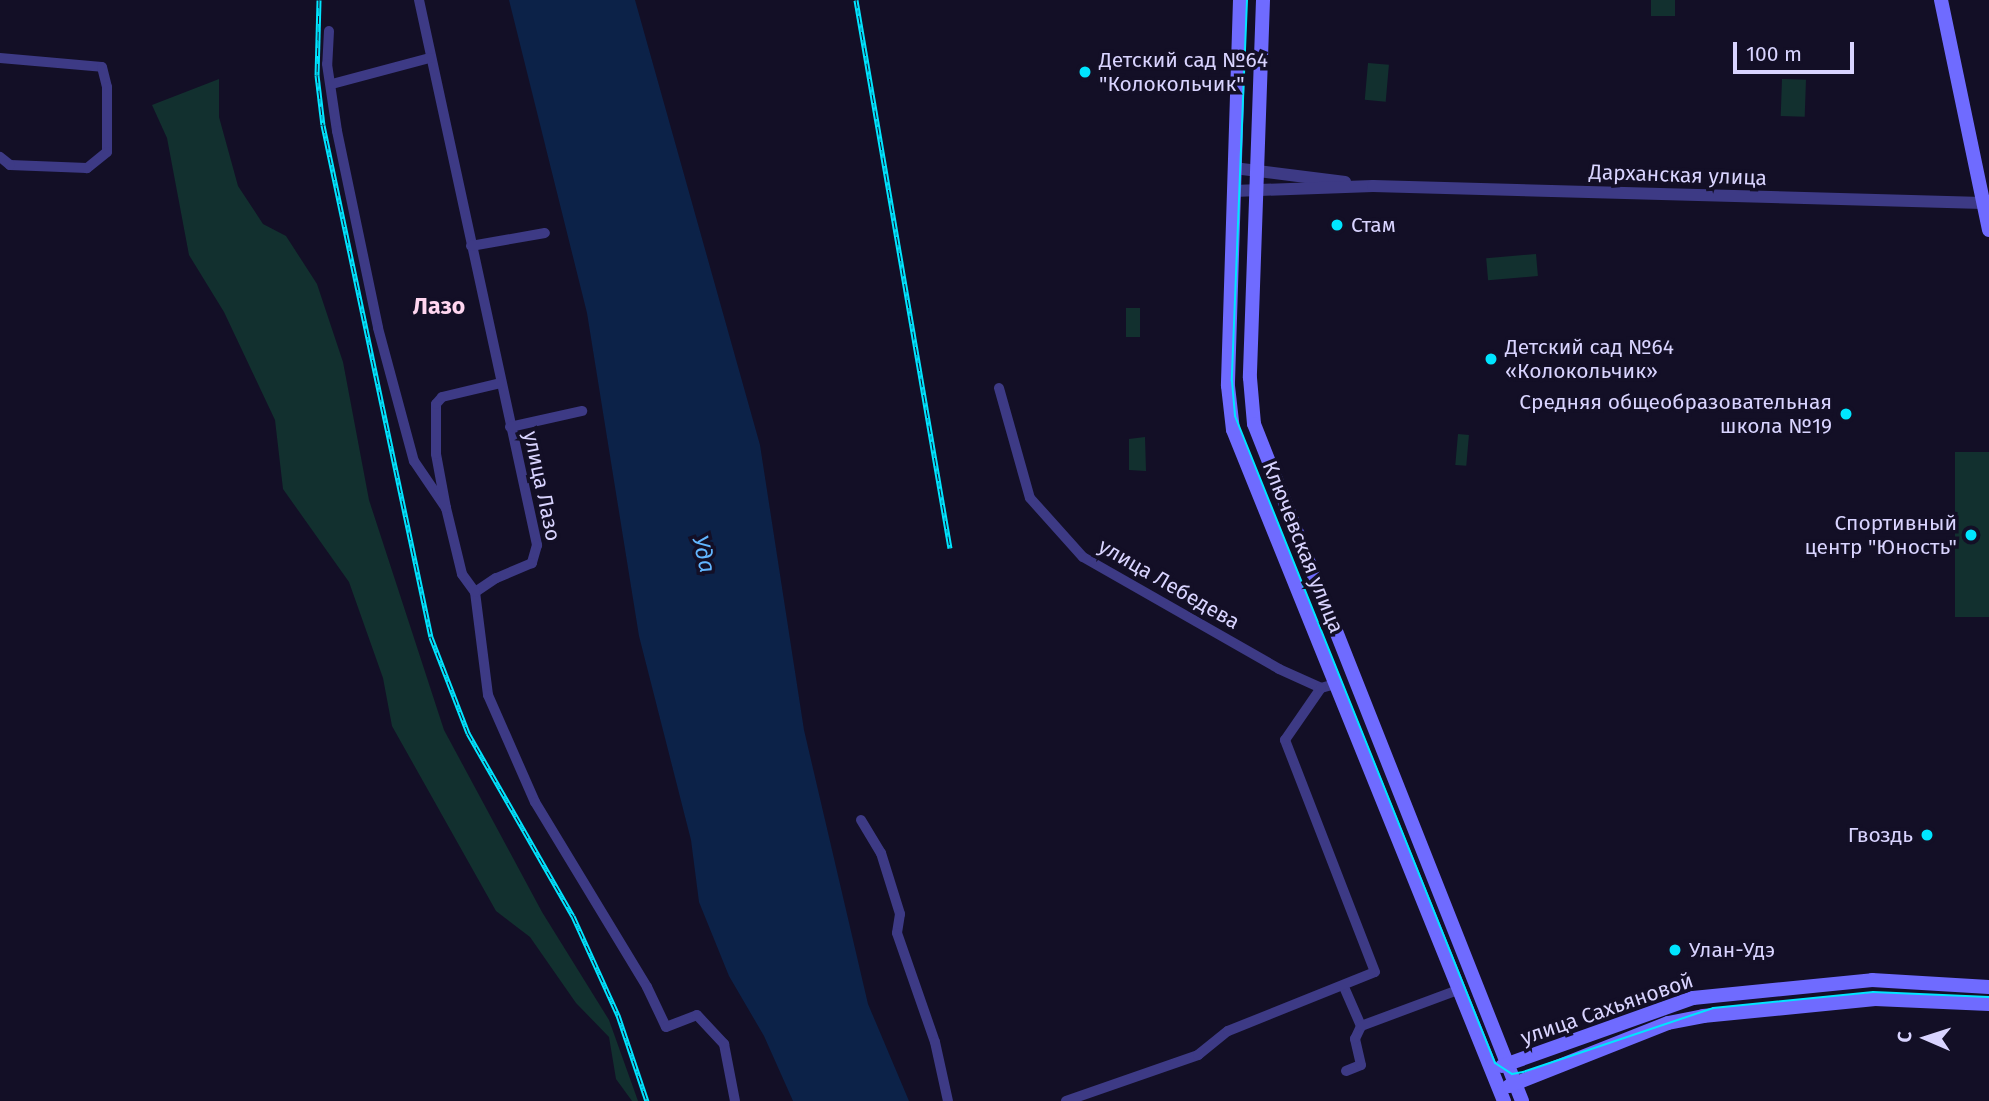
<!DOCTYPE html>
<meta charset="utf-8">
<style>
body{margin:0}
#map{position:relative;width:1989px;height:1101px;overflow:hidden;background:#130f26;font-family:"Fira Sans",sans-serif}
div>[style]{position:absolute}
.green>*{inset:0;background:#12302f;transform-origin:0 0}
.water>*{inset:0;background:#0c2248}
.minor>*{height:10px;margin:-5px;padding:0 5px;transform-origin:5px;border-radius:5px;background:#3d3a85}
.tertiary>*{height:12px;margin:-6px;padding:0 6px;transform-origin:6px;border-radius:6px;background:#3d3a85}
.secondary>*{height:14px;margin:-7px;padding:0 7px;transform-origin:7px;border-radius:7px;background:#6f6bff}
.tram>*{height:2px;margin:-1px;padding:0 1px;transform-origin:1px;border-radius:1px;background:#00e5ff}
.rail>*{height:5px;margin-top:-2.5px;transform-origin:0;background:repeating-linear-gradient(90deg,#130f26 0 8px,#00e5ff 0 16px);box-sizing:border-box;border-block:2px solid #00e5ff}
.dots>*{width:19px;height:19px;translate:-50% -50%;box-sizing:border-box;border:4px solid #130f26;border-radius:50%}
span{translate:-50% -50%;white-space:nowrap;text-align:center;line-height:1.15;-webkit-text-stroke:7px #130f26;paint-order:stroke}
.poi-label{font-size:21px;color:#d9d4ff}
.left{translate:0 -50%;text-align:left}
.right{translate:-100% -50%;text-align:right}
.street-label{font-size:21px;color:#d9d4ff}
.neighbourhood-label{font-size:23px;color:#ffd6f0;font-weight:700}
.water-label{font-size:23px;color:#62b6ff;font-style:italic}
.north{position:absolute;left:1891px;top:1003px;width:70px;height:70px;-webkit-text-stroke:5px #130f26;paint-order:stroke;rotate:273deg;font-size:19px;font-weight:700;line-height:28px;text-align:center;color:#d9d4ff}
.north::after{content:'';display:block;margin:auto;width:24px;height:32px;background:#d9d4ff;clip-path:polygon(50% 0,100% 100%,50% 72%,0 100%)}
.scale{position:absolute;left:1733px;top:42px;width:121px;height:32px;box-sizing:border-box;border:4px solid #d9d4ff;border-top:0;padding-left:9px;font-size:21px;line-height:24px;white-space:nowrap;color:#d9d4ff;-webkit-text-stroke:5px #130f26;paint-order:stroke}
</style>
<div id="map">
<div class="green">
<div style="left:1651px;top:0;width:24px;height:16px"></div>
<div style="left:1368px;top:63px;width:21px;height:37px;rotate:5deg"></div>
<div style="clip-path:polygon(219px 79px,219px 117px,238px 186px,263px 224px,286px 236px,317px 284px,343px 362px,369px 500px,444px 730px,542px 912px,609px 1020px,638px 1101px,632px 1101px,616px 1079px,609px 1037px,576px 1003px,530px 937px,496px 911px,392px 726px,383px 678px,349px 582px,283px 489px,275px 420px,224px 312px,189px 255px,167px 138px,152px 105px)"></div>
<div style="left:1782px;top:79px;width:24px;height:37px;rotate:2deg"></div>
<div style="left:1536px;top:254px;width:22px;height:50px;rotate:85deg"></div>
<div style="left:1126px;top:308px;width:14px;height:29px"></div>
<div style="left:1458px;top:434px;width:11px;height:31px;rotate:5deg"></div>
<div style="clip-path:polygon(1145px 437px,1146px 471px,1129px 470px,1129px 439px)"></div>
<div style="left:1955px;top:452px;width:34px;height:165px"></div>
</div>
<div class="water">
<div style="clip-path:polygon(509px 0,635px 0,760px 445px,804px 730px,868px 1004px,909px 1101px,793px 1101px,764px 1036px,729px 976px,699px 902px,691px 840px,639px 636px,587px 313px)"></div>
</div>
<div class="minor">
<div style="left:419px;top:0;width:558px;rotate:77.78deg"></div>
<div style="left:537px;top:545px;width:19px;rotate:106deg"></div>
<div style="left:532px;top:563px;width:39px;rotate:157deg"></div>
<div style="left:496px;top:578px;width:25px;rotate:146deg"></div>
<div style="left:329px;top:31px;width:33px;rotate:93deg"></div>
<div style="left:327px;top:64px;width:68px;rotate:81.5deg"></div>
<div style="left:337px;top:131px;width:201px;rotate:78.2deg"></div>
<div style="left:378px;top:328px;width:138px;rotate:74.9deg"></div>
<div style="left:414px;top:461px;width:57px;rotate:55.8deg"></div>
<div style="left:0;top:58px;width:102px;rotate:5deg"></div>
<div style="left:102px;top:67px;width:21px;rotate:76deg"></div>
<div style="left:107px;top:87px;width:65px;rotate:90deg"></div>
<div style="left:107px;top:152px;width:26px;rotate:141deg"></div>
<div style="left:87px;top:168px;width:77px;rotate:-177.8deg"></div>
<div style="left:10px;top:165px;width:13px;rotate:-141deg"></div>
<div style="left:332px;top:84px;width:101px;rotate:-14.9deg"></div>
<div style="left:471px;top:246px;width:75px;rotate:-10deg"></div>
<div style="left:999px;top:388px;width:114px;rotate:74.3deg"></div>
<div style="left:1030px;top:498px;width:79px;rotate:48.1deg"></div>
<div style="left:1083px;top:557px;width:226px;rotate:29.7deg"></div>
<div style="left:1279px;top:669px;width:46px;rotate:24.3deg"></div>
<div style="left:1321px;top:688px;width:15px;rotate:-16deg"></div>
<div style="left:510px;top:427px;width:74px;rotate:-12.5deg"></div>
<div style="left:475px;top:592px;width:104px;rotate:82.8deg"></div>
<div style="left:488px;top:695px;width:117px;rotate:66.3deg"></div>
<div style="left:535px;top:802px;width:216px;rotate:58.8deg"></div>
<div style="left:647px;top:987px;width:44px;rotate:64.6deg"></div>
<div style="left:666px;top:1027px;width:33px;rotate:-21deg"></div>
<div style="left:697px;top:1015px;width:40px;rotate:47deg"></div>
<div style="left:724px;top:1044px;width:58px;rotate:79.1deg"></div>
<div style="left:475px;top:592px;width:22px;rotate:-126deg"></div>
<div style="left:462px;top:574px;width:68px;rotate:-103.6deg"></div>
<div style="left:446px;top:508px;width:55px;rotate:-100.5deg"></div>
<div style="left:436px;top:454px;width:50px;rotate:-90deg"></div>
<div style="left:436px;top:404px;width:9px;rotate:-49deg"></div>
<div style="left:442px;top:397px;width:61px;rotate:-13.3deg"></div>
<div style="left:861px;top:820px;width:39px;rotate:59deg"></div>
<div style="left:881px;top:853px;width:64px;rotate:72.7deg"></div>
<div style="left:900px;top:914px;width:19px;rotate:99deg"></div>
<div style="left:897px;top:933px;width:115px;rotate:70.8deg"></div>
<div style="left:935px;top:1042px;width:60px;rotate:77.6deg"></div>
<div style="left:1344px;top:987px;width:43px;rotate:66.4deg"></div>
<div style="left:1346px;top:1071px;width:16px;rotate:-22deg"></div>
<div style="left:1361px;top:1065px;width:27px;rotate:-103deg"></div>
<div style="left:1355px;top:1039px;width:14px;rotate:-65deg"></div>
<div style="left:1361px;top:1026px;width:103px;rotate:-20.4deg"></div>
<div style="left:1066px;top:1101px;width:140px;rotate:-19.2deg"></div>
<div style="left:1198px;top:1055px;width:38px;rotate:-39deg"></div>
<div style="left:1228px;top:1031px;width:158px;rotate:-21.9deg"></div>
<div style="left:1375px;top:972px;width:249px;rotate:-111.2deg"></div>
<div style="left:1285px;top:740px;width:63px;rotate:-55.3deg"></div>
</div>
<div class="tertiary">
<div style="left:1234px;top:168px;width:112px;rotate:7.2deg"></div>
<div style="left:1234px;top:191px;width:139px;rotate:-2.1deg"></div>
<div style="left:1373px;top:186px;width:610px;rotate:1.6deg"></div>
</div>
<div class="secondary">
<div style="left:1240px;top:0;width:386px;rotate:91.8deg"></div>
<div style="left:1228px;top:386px;width:44px;rotate:83.5deg"></div>
<div style="left:1233px;top:430px;width:724px;rotate:68.01deg"></div>
<div style="left:1263px;top:0;width:378px;rotate:92deg"></div>
<div style="left:1250px;top:378px;width:46px;rotate:85deg"></div>
<div style="left:1254px;top:424px;width:728px;rotate:68.4deg"></div>
<div style="left:1941px;top:0;width:235px;rotate:78.2deg"></div>
<div style="left:1502px;top:1066px;width:203px;rotate:-19.6deg"></div>
<div style="left:1693px;top:998px;width:180px;rotate:-5.7deg"></div>
<div style="left:1872px;top:980px;width:117px;rotate:3.4deg"></div>
<div style="left:1509px;top:1086px;width:171px;rotate:-21.6deg"></div>
<div style="left:1668px;top:1023px;width:36px;rotate:-11deg"></div>
<div style="left:1703px;top:1016px;width:173px;rotate:-5.6deg"></div>
<div style="left:1875px;top:999px;width:114px;rotate:2.5deg"></div>
</div>
<div class="tram">
<div style="left:1247px;top:0;width:381px;rotate:92.3deg"></div>
<div style="left:1232px;top:381px;width:35px;rotate:85deg"></div>
<div style="left:1235px;top:416px;width:697px;rotate:68.11deg"></div>
<div style="left:1495px;top:1063px;width:20px;rotate:33deg"></div>
<div style="left:1512px;top:1074px;width:11px;rotate:-10deg"></div>
<div style="left:1523px;top:1072px;width:200px;rotate:-18.6deg"></div>
<div style="left:1713px;top:1008px;width:161px;rotate:-5.7deg"></div>
<div style="left:1873px;top:992px;width:116px;rotate:2.5deg"></div>
</div>
<div class="rail">
<div style="left:319px;top:0;width:75px;rotate:91.5deg"></div>
<div style="left:317px;top:75px;width:50px;rotate:83.2deg"></div>
<div style="left:323px;top:125px;width:523px;rotate:78.09deg"></div>
<div style="left:431px;top:637px;width:103px;rotate:68.9deg"></div>
<div style="left:468px;top:733px;width:211px;rotate:60.2deg"></div>
<div style="left:573px;top:916px;width:109px;rotate:65.6deg"></div>
<div style="left:618px;top:1015px;width:91px;rotate:71.4deg"></div>
<div style="left:856px;top:0;width:556px;rotate:80.27deg"></div>
</div>
<div class="dots">
<div style="left:1085px;top:72px;background:#00e5ff"></div>
<div style="left:1337px;top:225px;background:#00e5ff"></div>
<div style="left:1491px;top:359px;background:#00e5ff"></div>
<div style="left:1846px;top:414px;background:#00e5ff"></div>
<div style="left:1971px;top:535px;background:#00e5ff"></div>
<div style="left:1927px;top:835px;background:#00e5ff"></div>
<div style="left:1675px;top:950px;background:#00e5ff"></div>
</div>
<div class="poi-label">
<span class="left" style="left:1099px;top:72px">Детский сад №64<br>"Колокольчик"</span>
<span class="left" style="left:1351px;top:225px">Стам</span>
<span class="left" style="left:1505px;top:359px">Детский сад №64<br>«Колокольчик»</span>
<span class="right" style="left:1832px;top:414px">Средняя общеобразовательная<br>школа №19</span>
<span class="right" style="left:1957px;top:535px">Спортивный<br>центр "Юность"</span>
<span class="right" style="left:1913px;top:835px">Гвоздь</span>
<span class="left" style="left:1689px;top:950px">Улан-Удэ</span>
</div>
<div class="street-label">
<span style="left:1678px;top:175px;rotate:2deg">Дарханская улица</span>
<span style="left:542px;top:486px;rotate:78deg">улица Лазо</span>
<span style="left:1303px;top:547px;rotate:68deg">Ключевская улица</span>
<span style="left:1169px;top:584px;rotate:30deg">улица Лебедева</span>
<span style="left:1607px;top:1009px;rotate:-19deg">улица Сахьяновой</span>
</div>
<div class="neighbourhood-label">
<span style="left:439px;top:306px">Лазо</span>
</div>
<div class="water-label">
<span style="left:704px;top:554px;rotate:77deg">Уда</span>
</div>
<div class="north">С</div>
<div class="scale">100 m</div>
</div>
